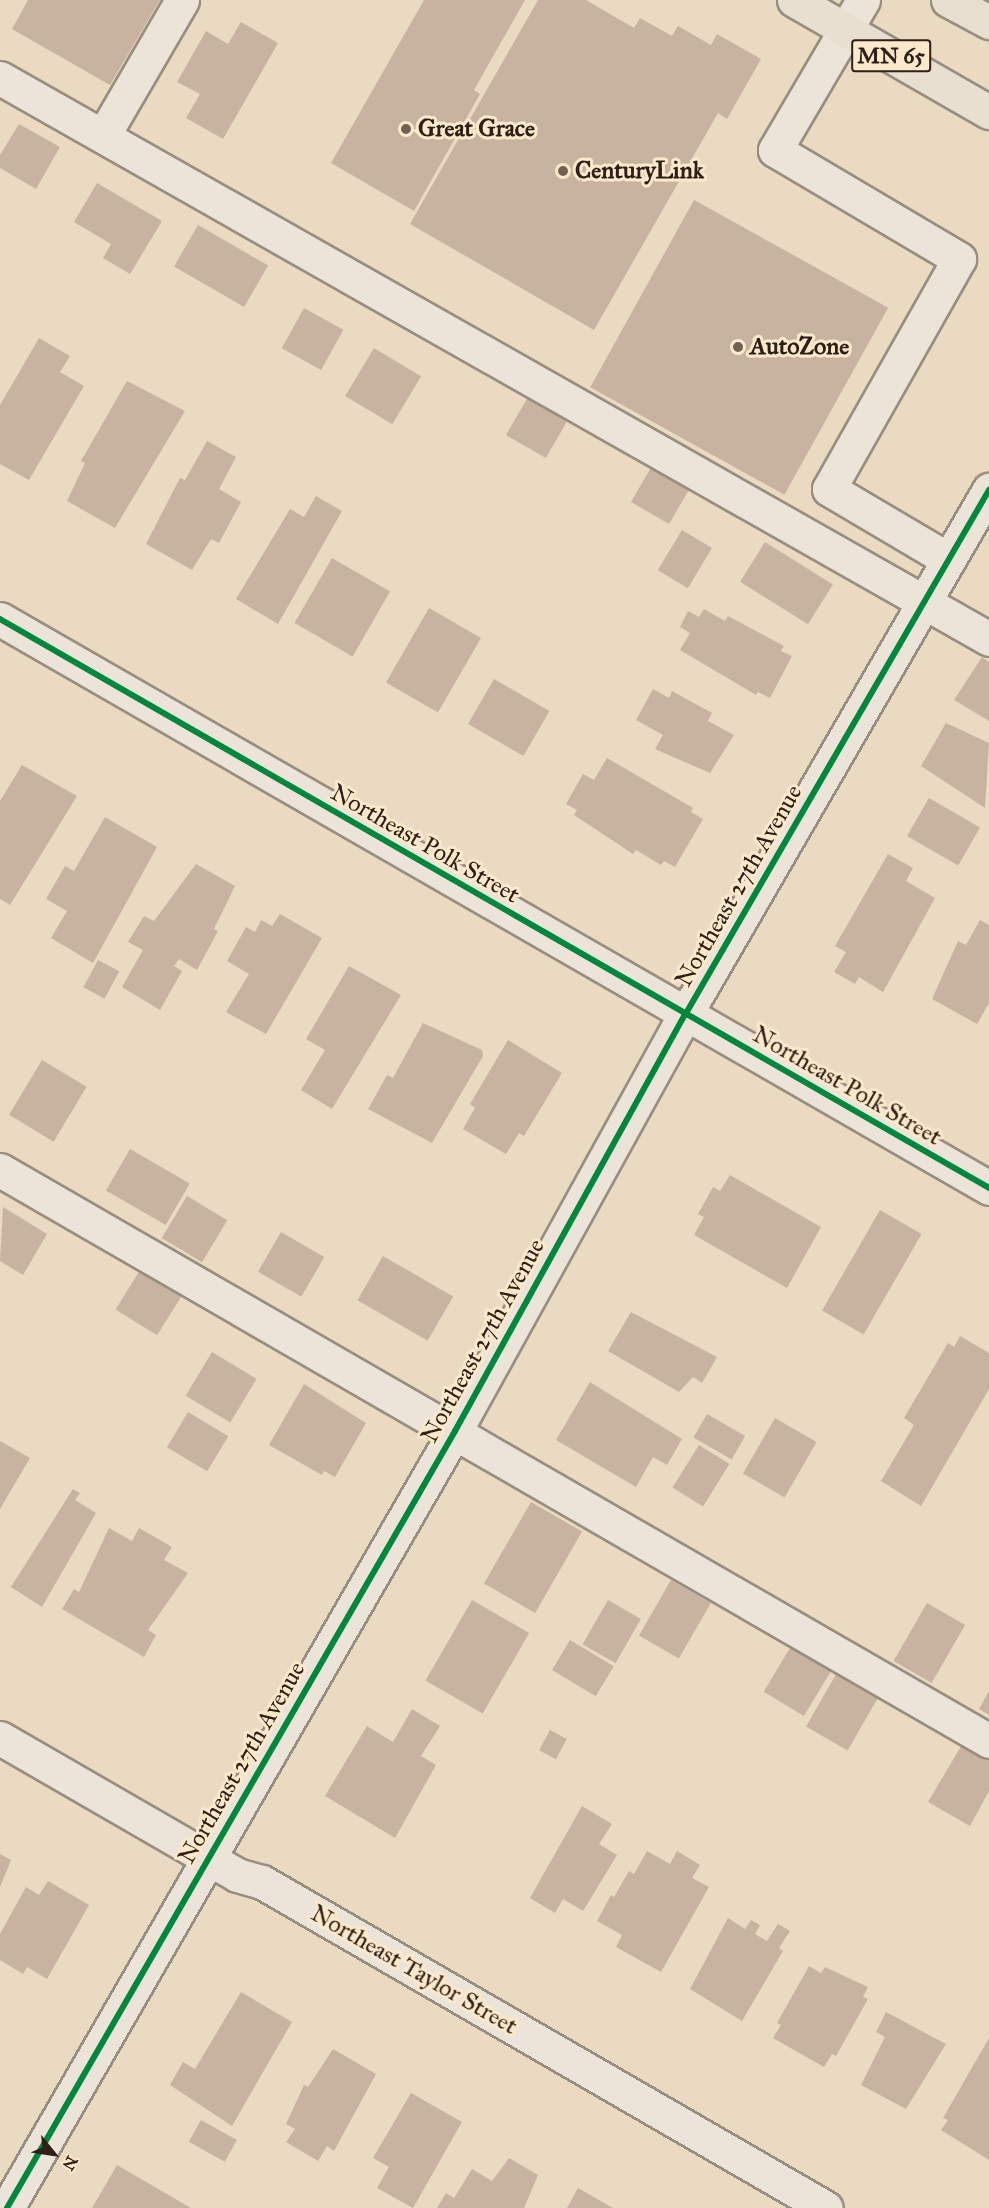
<!DOCTYPE html>
<style>
body{margin:0}
#map{position:relative;width:989px;height:2208px;overflow:hidden;background:#eadac2;font-family:"IM FELL Great Primer",serif}
div>[style]{position:absolute}
.building>*{inset:0;background:#c8b3a1;transform-origin:0 0}
.roads{filter:drop-shadow(2px 0 #988e7f) drop-shadow(-2px 0 #988e7f) drop-shadow(0 2px #988e7f) drop-shadow(0 -2px #988e7f)}
.minor>*{height:33px;margin:-16.5px;padding:0 16.5px;transform-origin:16.5px;border-radius:16.5px;background:#ece4d8}
.major>*{height:33px;margin:-16.5px;padding:0 16.5px;transform-origin:16.5px;border-radius:16.5px;background:#e9dfd1}
.cycleway>*{height:6px;margin:-3px;padding:0 3px;transform-origin:3px;border-radius:3px;background:#00873e}
.dots>*{width:16px;height:16px;translate:-50% -50%;box-sizing:border-box;border:3px solid #fce9cc;border-radius:50%}
span{translate:-50% -50%;white-space:nowrap;text-align:center;line-height:1.15;-webkit-text-stroke:6px #fce9cc;paint-order:stroke}
.shield-label span{padding:2px 4px;background:#fce9cc;border:2px solid;border-radius:4px;-webkit-text-stroke-width:0}
.shield-label{font-size:22px;color:#2e2016;font-weight:700}
.poi-label{font-size:24px;color:#2e2016;font-weight:700}
.left{translate:0 -50%;text-align:left}
.street-label{font-size:24px;color:#2e2016}
.north{position:absolute;left:24px;top:2124px;width:60px;height:60px;-webkit-text-stroke:4px #fce9cc;paint-order:stroke;rotate:120deg;font-size:16px;font-weight:700;line-height:24px;text-align:center;color:#2e2016}
.north::after{content:'';display:block;margin:auto;width:21px;height:27px;background:#2e2016;clip-path:polygon(50% 0,100% 100%,50% 72%,0 100%)}
</style>
<div id="map">
<div class="building">
<div style="clip-path:polygon(28px 0,160px 0,110px 85px,12px 29px)"></div>
<div style="clip-path:polygon(424px 0,525px 0,474px 90px,480px 94px,414px 211px,331px 163px)"></div>
<div style="clip-path:polygon(538px 0,586px 0,634px 28px,640px 18px,672px 36px,678px 26px,711px 45px,717px 34px,761px 59px,727px 119px,718px 113px,594px 330px,410px 224px)"></div>
<div style="clip-path:polygon(241px 22px,278px 43px,223px 139px,186px 118px,200px 94px,177px 82px,206px 31px,228px 44px)"></div>
<div style="clip-path:polygon(19px 124px,60px 147px,36px 189px,0 168px,0 155px)"></div>
<div style="clip-path:polygon(97px 183px,162px 221px,130px 274px,103px 258px,111px 244px,74px 222px)"></div>
<div style="left:694px;top:200px;width:222px;height:214px;rotate:29deg"></div>
<div style="left:198px;top:225px;width:81px;height:48px;rotate:30deg"></div>
<div style="left:304px;top:308px;width:45px;height:46px;rotate:29deg"></div>
<div style="clip-path:polygon(39px 338px,70px 356px,60px 372px,84px 386px,29px 480px,0 464px,0 405px)"></div>
<div style="left:374px;top:348px;width:55px;height:56px;rotate:31deg"></div>
<div style="clip-path:polygon(127px 381px,185px 411px,115px 528px,67px 501px,85px 463px,81px 461px)"></div>
<div style="left:532px;top:390px;width:46px;height:52px;rotate:30deg"></div>
<div style="clip-path:polygon(207px 441px,236px 457px,219px 489px,241px 502px,219px 543px,211px 539px,192px 570px,146px 544px,180px 478px,185px 480px)"></div>
<div style="left:653px;top:464px;width:44px;height:44px;rotate:30deg"></div>
<div style="clip-path:polygon(316px 496px,342px 511px,278px 624px,236px 599px,290px 509px,304px 517px)"></div>
<div style="left:682px;top:530px;width:35px;height:47px;rotate:31deg"></div>
<div style="left:765px;top:542px;width:80px;height:47px;rotate:32deg"></div>
<div style="left:332px;top:558px;width:67px;height:75px;rotate:30deg"></div>
<div style="left:429px;top:608px;width:60px;height:86px;rotate:30deg"></div>
<div style="clip-path:polygon(704px 609px,725px 621px,728px 616px,784px 646px,781px 651px,792px 656px,770px 698px,758px 692px,756px 695px,680px 650px,690px 633px,680px 627px,688px 611px,699px 617px)"></div>
<div style="clip-path:polygon(982px 657px,989px 662px,989px 721px,954px 700px)"></div>
<div style="left:494px;top:679px;width:64px;height:52px;rotate:30deg"></div>
<div style="clip-path:polygon(653px 689px,669px 698px,672px 691px,712px 713px,708px 721px,734px 735px,710px 773px,655px 749px,663px 735px,636px 720px)"></div>
<div style="clip-path:polygon(946px 723px,989px 743px,985px 808px,921px 766px)"></div>
<div style="clip-path:polygon(607px 758px,693px 808px,691px 812px,703px 819px,675px 867px,664px 861px,661px 865px,636px 850px,633px 854px,574px 815px,577px 810px,566px 804px,583px 774px,594px 780px)"></div>
<div style="clip-path:polygon(22px 765px,77px 796px,10px 905px,0 899px,0 801px)"></div>
<div style="left:929px;top:798px;width:59px;height:44px;rotate:30deg"></div>
<div style="clip-path:polygon(105px 817px,157px 847px,93px 963px,51px 938px,67px 911px,46px 899px,65px 866px,74px 871px)"></div>
<div style="clip-path:polygon(888px 854px,913px 868px,906px 881px,935px 898px,883px 992px,859px 977px,855px 984px,834px 972px,846px 952px,835px 946px)"></div>
<div style="clip-path:polygon(196px 864px,235px 886px,214px 929px,218px 931px,197px 970px,179px 959px,174px 966px,182px 971px,160px 1010px,122px 987px,143px 950px,128px 942px,144px 916px,154px 921px)"></div>
<div style="clip-path:polygon(280px 914px,322px 938px,266px 1034px,226px 1012px,249px 974px,227px 961px,246px 927px,255px 932px,261px 920px,272px 926px)"></div>
<div style="clip-path:polygon(980px 920px,989px 925px,989px 1003px,977px 1024px,932px 999px,958px 941px,966px 945px)"></div>
<div style="left:98px;top:960px;width:24px;height:31px;rotate:28deg"></div>
<div style="clip-path:polygon(349px 966px,401px 995px,332px 1109px,301px 1090px,325px 1050px,306px 1039px)"></div>
<div style="clip-path:polygon(423px 1023px,482px 1050px,483px 1056px,432px 1143px,368px 1109px,387px 1075px,393px 1078px)"></div>
<div style="clip-path:polygon(508px 1040px,562px 1073px,524px 1136px,519px 1133px,506px 1154px,463px 1129px,475px 1108px,470px 1104px)"></div>
<div style="left:42px;top:1060px;width:52px;height:64px;rotate:31deg"></div>
<div style="left:130px;top:1149px;width:69px;height:48px;rotate:30deg"></div>
<div style="clip-path:polygon(730px 1175px,821px 1227px,787px 1288px,694px 1235px,704px 1217px,698px 1214px,713px 1187px,720px 1191px)"></div>
<div style="left:187px;top:1196px;width:47px;height:49px;rotate:31deg"></div>
<div style="clip-path:polygon(3px 1207px,47px 1234px,23px 1275px,0 1261px)"></div>
<div style="left:880px;top:1210px;width:48px;height:116px;rotate:30deg"></div>
<div style="left:281px;top:1232px;width:50px;height:46px;rotate:30deg"></div>
<div style="left:383px;top:1256px;width:81px;height:51px;rotate:30deg"></div>
<div style="left:142px;top:1267px;width:49px;height:50px;rotate:32deg"></div>
<div style="clip-path:polygon(631px 1312px,717px 1357px,702px 1383px,693px 1377px,679px 1392px,608px 1351px)"></div>
<div style="clip-path:polygon(960px 1336px,989px 1353px,989px 1389px,921px 1506px,881px 1481px,914px 1425px,904px 1418px,948px 1343px,954px 1347px)"></div>
<div style="left:212px;top:1352px;width:52px;height:51px;rotate:31deg"></div>
<div style="clip-path:polygon(590px 1382px,682px 1439px,667px 1465px,653px 1457px,636px 1487px,556px 1440px)"></div>
<div style="clip-path:polygon(304px 1384px,366px 1423px,335px 1477px,324px 1471px,322px 1475px,269px 1445px)"></div>
<div style="left:188px;top:1412px;width:47px;height:41px;rotate:31deg"></div>
<div style="left:707px;top:1414px;width:44px;height:27px;rotate:30deg"></div>
<div style="left:775px;top:1418px;width:48px;height:64px;rotate:30deg"></div>
<div style="clip-path:polygon(0 1441px,30px 1458px,0 1509px)"></div>
<div style="left:699px;top:1445px;width:36px;height:50px;rotate:32deg"></div>
<div style="clip-path:polygon(73px 1489px,80px 1493px,75px 1500px,96px 1513px,42px 1607px,11px 1587px)"></div>
<div style="left:531px;top:1502px;width:59px;height:94px;rotate:30deg"></div>
<div style="clip-path:polygon(109px 1528px,132px 1541px,139px 1528px,172px 1547px,164px 1560px,188px 1573px,148px 1630px,156px 1635px,144px 1657px,62px 1609px,74px 1589px,79px 1592px)"></div>
<div style="left:671px;top:1580px;width:46px;height:64px;rotate:30deg"></div>
<div style="left:472px;top:1600px;width:66px;height:93px;rotate:30deg"></div>
<div style="left:608px;top:1600px;width:38px;height:51px;rotate:30deg"></div>
<div style="left:927px;top:1603px;width:44px;height:67px;rotate:30deg"></div>
<div style="left:570px;top:1640px;width:51px;height:35px;rotate:31deg"></div>
<div style="left:793px;top:1643px;width:47px;height:57px;rotate:31deg"></div>
<div style="left:838px;top:1671px;width:48px;height:64px;rotate:30deg"></div>
<div style="clip-path:polygon(989px 1691px,989px 1715px,979px 1709px)"></div>
<div style="clip-path:polygon(412px 1709px,440px 1726px,421px 1756px,436px 1765px,395px 1838px,325px 1796px,367px 1726px,393px 1742px)"></div>
<div style="left:550px;top:1730px;width:19px;height:23px;rotate:28deg"></div>
<div style="clip-path:polygon(963px 1743px,989px 1758px,989px 1791px,970px 1826px,928px 1802px)"></div>
<div style="clip-path:polygon(582px 1806px,612px 1824px,599px 1844px,617px 1855px,583px 1911px,563px 1899px,555px 1913px,530px 1898px)"></div>
<div style="clip-path:polygon(647px 1851px,670px 1864px,677px 1851px,700px 1865px,692px 1878px,709px 1887px,661px 1972px,616px 1947px,622px 1935px,597px 1921px,611px 1895px,614px 1897px,629px 1871px,634px 1874px)"></div>
<div style="clip-path:polygon(0 1854px,11px 1860px,0 1887px)"></div>
<div style="clip-path:polygon(48px 1881px,89px 1905px,47px 1979px,27px 1967px,23px 1974px,0 1960px,0 1934px,26px 1887px,39px 1895px)"></div>
<div style="clip-path:polygon(728px 1918px,745px 1929px,751px 1920px,760px 1925px,755px 1934px,767px 1941px,778px 1924px,790px 1931px,779px 1948px,783px 1951px,742px 2021px,690px 1989px)"></div>
<div style="clip-path:polygon(809px 1966px,821px 1973px,825px 1967px,868px 1987px,863px 1997px,868px 1999px,836px 2056px,832px 2054px,824px 2067px,773px 2038px,781px 2025px,777px 2023px)"></div>
<div style="clip-path:polygon(241px 1992px,292px 2022px,232px 2126px,170px 2085px,183px 2062px,195px 2069px)"></div>
<div style="clip-path:polygon(886px 2012px,946px 2044px,906px 2109px,861px 2085px,885px 2037px,876px 2032px)"></div>
<div style="clip-path:polygon(989px 2038px,989px 2160px,941px 2130px,948px 2120px,943px 2118px)"></div>
<div style="clip-path:polygon(333px 2049px,376px 2074px,334px 2151px,327px 2146px,318px 2161px,286px 2142px,295px 2129px,286px 2124px,304px 2085px,308px 2087px)"></div>
<div style="clip-path:polygon(411px 2093px,462px 2122px,413px 2208px,377px 2188px,389px 2167px,373px 2158px)"></div>
<div style="left:201px;top:2120px;width:41px;height:25px;rotate:29deg"></div>
<div style="clip-path:polygon(509px 2158px,538px 2175px,524px 2208px,437px 2208px,446px 2193px,454px 2198px,472px 2169px,492px 2181px)"></div>
<div style="clip-path:polygon(117px 2165px,191px 2208px,92px 2208px)"></div>
<div style="clip-path:polygon(578px 2188px,613px 2208px,567px 2208px)"></div>
</div>
<div class="roads">
<div class="minor">
<div style="left:863px;top:0;width:174px;rotate:120.4deg"></div>
<div style="left:775px;top:150px;width:214px;rotate:30.6deg"></div>
<div style="left:959px;top:259px;width:264px;rotate:119.5deg"></div>
<div style="left:829px;top:489px;width:139px;rotate:30.6deg"></div>
<div style="left:0;top:78px;width:1137px;rotate:29.56deg"></div>
<div style="left:103px;top:136px;width:157px;rotate:-59.8deg"></div>
<div style="left:0;top:619px;width:1141px;rotate:29.91deg"></div>
<div style="left:0;top:1170px;width:1142px;rotate:30deg"></div>
<div style="left:0;top:1738px;width:274px;rotate:30deg"></div>
<div style="left:237px;top:1875px;width:26px;rotate:16deg"></div>
<div style="left:262px;top:1882px;width:651px;rotate:30.03deg"></div>
<div style="left:7px;top:2208px;width:897px;rotate:-60.03deg"></div>
<div style="left:455px;top:1431px;width:475px;rotate:-61.1deg"></div>
<div style="left:685px;top:1015px;width:607px;rotate:-59.93deg"></div>
</div>
<div class="major">
<div style="left:794px;top:0;width:225px;rotate:29.9deg"></div>
<div style="left:948px;top:0;width:47px;rotate:28.2deg"></div>
</div>
</div>
<div class="cycleway">
<div style="left:0;top:619px;width:1141px;rotate:29.91deg"></div>
<div style="left:7px;top:2208px;width:897px;rotate:-60.03deg"></div>
<div style="left:455px;top:1431px;width:475px;rotate:-61.1deg"></div>
<div style="left:685px;top:1015px;width:607px;rotate:-59.93deg"></div>
</div>
<div class="dots">
<div style="left:406px;top:129px;background:#706152"></div>
<div style="left:563px;top:171px;background:#706152"></div>
<div style="left:738px;top:347px;background:#706152"></div>
</div>
<div class="shield-label">
<span style="left:891px;top:56px">MN 65</span>
</div>
<div class="poi-label">
<span class="left" style="left:418px;top:129px">Great Grace</span>
<span class="left" style="left:575px;top:171px">CenturyLink</span>
<span class="left" style="left:750px;top:347px">AutoZone</span>
</div>
<div class="street-label">
<span style="left:425px;top:844px;rotate:30deg">Northeast Polk Street</span>
<span style="left:739px;top:886px;rotate:-60deg">Northeast 27th Avenue</span>
<span style="left:847px;top:1086px;rotate:30deg">Northeast Polk Street</span>
<span style="left:483px;top:1341px;rotate:-61deg">Northeast 27th Avenue</span>
<span style="left:242px;top:1763px;rotate:-60deg">Northeast 27th Avenue</span>
<span style="left:414px;top:1970px;rotate:30deg">Northeast Taylor Street</span>
</div>
<div class="north">N</div>
</div>
